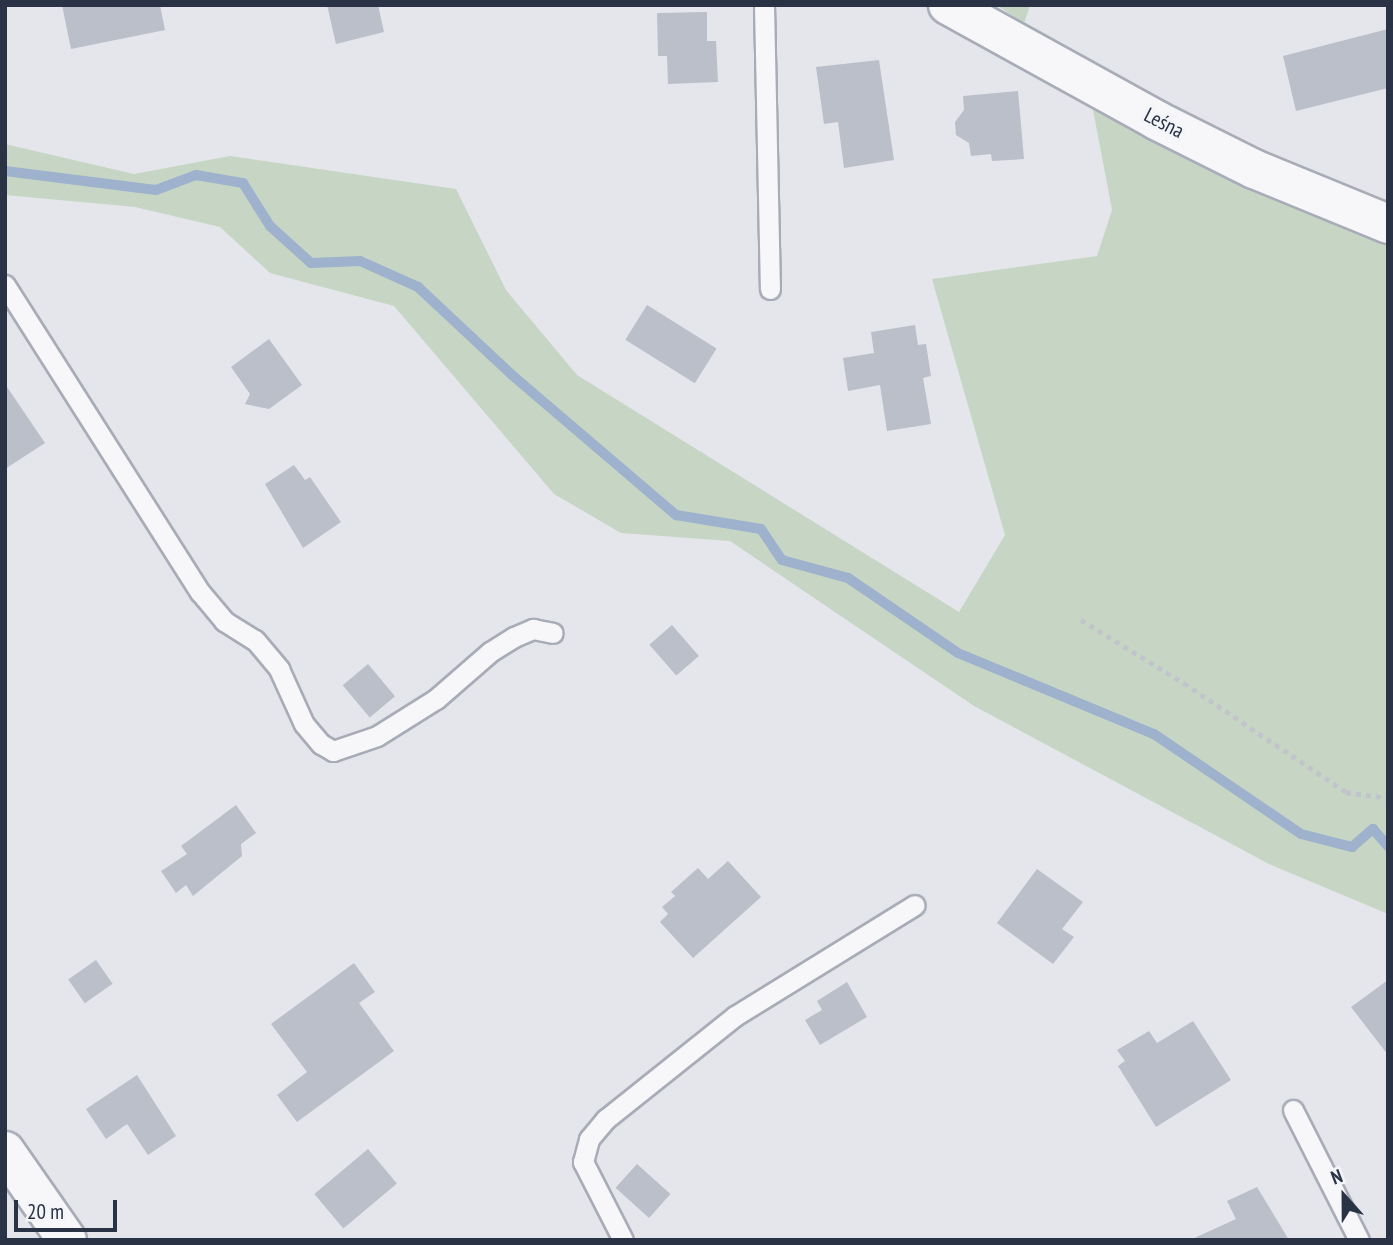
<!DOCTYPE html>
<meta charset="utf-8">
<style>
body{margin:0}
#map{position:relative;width:1393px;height:1245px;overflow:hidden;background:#e4e6ec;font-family:"PT Sans Narrow",sans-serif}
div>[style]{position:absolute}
.green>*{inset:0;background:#c7d6c4}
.stream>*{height:10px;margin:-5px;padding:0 5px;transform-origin:5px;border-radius:5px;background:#9eb1cd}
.building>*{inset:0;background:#babfca;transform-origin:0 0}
.path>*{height:4.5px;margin-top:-2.25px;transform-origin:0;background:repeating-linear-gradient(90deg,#c2c4cb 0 5px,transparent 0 10px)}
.roads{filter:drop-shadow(2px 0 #a8acb7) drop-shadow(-2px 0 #a8acb7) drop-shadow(0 2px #a8acb7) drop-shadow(0 -2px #a8acb7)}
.service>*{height:19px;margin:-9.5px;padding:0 9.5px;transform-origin:9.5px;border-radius:9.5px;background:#f7f7fa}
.minor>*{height:38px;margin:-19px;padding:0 19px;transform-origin:19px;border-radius:19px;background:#f7f7fa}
span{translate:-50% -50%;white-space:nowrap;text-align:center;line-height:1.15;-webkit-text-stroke:7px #f4f5f9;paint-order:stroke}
.street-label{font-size:21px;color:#2a3245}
.frame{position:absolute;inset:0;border:7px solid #2a3245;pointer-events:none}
.north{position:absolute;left:1309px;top:1161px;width:70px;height:70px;-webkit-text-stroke:5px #f4f5f9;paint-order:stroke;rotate:339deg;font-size:19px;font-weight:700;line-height:28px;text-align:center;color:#2a3245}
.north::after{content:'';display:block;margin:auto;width:24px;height:32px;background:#2a3245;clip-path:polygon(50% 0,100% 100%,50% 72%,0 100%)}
.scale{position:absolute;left:14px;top:1200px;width:103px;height:32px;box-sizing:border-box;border:4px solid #2a3245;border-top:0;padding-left:9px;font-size:21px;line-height:24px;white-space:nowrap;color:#2a3245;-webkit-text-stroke:5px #f4f5f9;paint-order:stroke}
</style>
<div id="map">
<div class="green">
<div style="clip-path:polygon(997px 5px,1030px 5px,1024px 24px)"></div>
<div style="clip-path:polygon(1090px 94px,1388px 237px,1388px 914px,1269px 864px,974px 706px,730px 541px,621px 533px,554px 494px,394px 306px,270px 273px,220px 227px,135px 207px,5px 195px,5px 144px,134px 174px,230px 156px,456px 189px,506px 290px,577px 375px,959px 612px,1005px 535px,932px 279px,1097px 256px,1112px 210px)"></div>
</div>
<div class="stream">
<div style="left:5px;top:171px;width:152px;rotate:7.2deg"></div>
<div style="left:156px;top:190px;width:43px;rotate:-20.6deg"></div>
<div style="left:196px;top:175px;width:48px;rotate:9.7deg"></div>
<div style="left:243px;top:183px;width:51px;rotate:57.9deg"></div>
<div style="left:270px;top:226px;width:55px;rotate:42.1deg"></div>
<div style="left:311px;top:263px;width:49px;rotate:-2.3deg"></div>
<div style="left:360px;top:261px;width:64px;rotate:24.1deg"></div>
<div style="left:418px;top:287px;width:129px;rotate:43.1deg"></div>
<div style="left:512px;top:375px;width:216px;rotate:40.5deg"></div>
<div style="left:676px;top:515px;width:86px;rotate:9.4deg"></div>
<div style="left:761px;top:529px;width:37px;rotate:56deg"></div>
<div style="left:782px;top:560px;width:68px;rotate:15.3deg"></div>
<div style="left:848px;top:578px;width:133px;rotate:34.3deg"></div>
<div style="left:958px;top:653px;width:212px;rotate:22.5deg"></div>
<div style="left:1154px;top:734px;width:178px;rotate:34.2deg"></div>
<div style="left:1301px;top:834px;width:53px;rotate:14.3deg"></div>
<div style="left:1352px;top:847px;width:28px;rotate:-41deg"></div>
<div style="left:1373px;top:829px;width:23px;rotate:49deg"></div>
</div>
<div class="building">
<div style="clip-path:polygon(62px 5px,160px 5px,165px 30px,71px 49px)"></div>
<div style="clip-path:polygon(327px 5px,378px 5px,384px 32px,336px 44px)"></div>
<div style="clip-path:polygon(707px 12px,707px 41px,716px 41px,718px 82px,668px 84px,667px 56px,658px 56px,657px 13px)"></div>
<div style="clip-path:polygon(1388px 29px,1388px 88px,1296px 111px,1283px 56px)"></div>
<div style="clip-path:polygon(879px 60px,894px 160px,844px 168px,838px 122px,824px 124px,816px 67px)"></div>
<div style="clip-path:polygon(1018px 91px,1024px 159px,992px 161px,991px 154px,971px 156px,969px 143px,956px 135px,955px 122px,964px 110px,963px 96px)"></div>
<div style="left:647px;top:305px;width:82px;height:41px;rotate:32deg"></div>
<div style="clip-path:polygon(915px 325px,918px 345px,926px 344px,931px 376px,923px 378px,931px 424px,887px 431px,880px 385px,848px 391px,843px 358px,874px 353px,871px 332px)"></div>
<div style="clip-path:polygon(269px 339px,302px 385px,269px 409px,245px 404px,250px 394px,231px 367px)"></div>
<div style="clip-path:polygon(5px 384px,45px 443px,5px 469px)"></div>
<div style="clip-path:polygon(294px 465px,305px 480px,310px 477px,341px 522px,303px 548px,265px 484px)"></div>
<div style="left:672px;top:625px;width:41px;height:30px;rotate:49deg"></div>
<div style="left:368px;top:664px;width:42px;height:33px;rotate:50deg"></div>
<div style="clip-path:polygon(236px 805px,256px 833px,241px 844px,242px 856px,193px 896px,186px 885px,176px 893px,161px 871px,187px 854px,181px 846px)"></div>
<div style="clip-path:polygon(728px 861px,761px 897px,693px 958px,660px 922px,668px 914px,662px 907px,675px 896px,671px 892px,698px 868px,708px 879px)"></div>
<div style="clip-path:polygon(1037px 869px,1083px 902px,1062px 929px,1074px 937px,1053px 964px,997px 923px)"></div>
<div style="left:96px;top:960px;width:29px;height:34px;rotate:55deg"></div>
<div style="clip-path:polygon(354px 963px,375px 992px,359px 1003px,394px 1051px,297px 1122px,277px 1095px,307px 1072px,271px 1024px)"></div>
<div style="clip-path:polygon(1388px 980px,1388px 1055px,1351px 1007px)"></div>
<div style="clip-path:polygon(847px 982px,867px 1017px,820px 1045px,805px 1020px,822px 1010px,817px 1001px)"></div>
<div style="clip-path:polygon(1193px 1021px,1231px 1080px,1156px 1127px,1118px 1066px,1125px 1061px,1117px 1050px,1149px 1031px,1157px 1043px)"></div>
<div style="clip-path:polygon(137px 1075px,176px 1136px,148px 1155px,127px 1124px,106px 1139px,86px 1109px)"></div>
<div style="left:368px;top:1149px;width:45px;height:70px;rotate:50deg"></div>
<div style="left:637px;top:1164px;width:45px;height:32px;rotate:42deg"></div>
<div style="clip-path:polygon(1257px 1187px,1289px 1240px,1190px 1240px,1236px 1219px,1227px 1201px)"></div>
</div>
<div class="path">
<div style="left:1081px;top:620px;width:121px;rotate:31.5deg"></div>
<div style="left:1184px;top:683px;width:195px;rotate:33.9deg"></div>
<div style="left:1346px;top:792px;width:42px;rotate:8.1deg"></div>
</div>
<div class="roads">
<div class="service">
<div style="left:764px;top:5px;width:284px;rotate:88.8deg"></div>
<div style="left:5px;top:285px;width:364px;rotate:57.6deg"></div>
<div style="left:200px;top:592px;width:38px;rotate:50deg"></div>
<div style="left:224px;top:621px;width:36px;rotate:32deg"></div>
<div style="left:255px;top:640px;width:38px;rotate:50deg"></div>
<div style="left:279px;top:669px;width:60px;rotate:65.6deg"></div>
<div style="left:304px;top:724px;width:26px;rotate:50deg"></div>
<div style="left:321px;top:744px;width:14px;rotate:30deg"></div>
<div style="left:333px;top:751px;width:46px;rotate:-18.8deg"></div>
<div style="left:377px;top:736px;width:70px;rotate:-32.1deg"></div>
<div style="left:436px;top:699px;width:72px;rotate:-41deg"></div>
<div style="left:490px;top:652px;width:28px;rotate:-32deg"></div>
<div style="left:514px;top:637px;width:21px;rotate:-23deg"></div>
<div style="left:533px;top:629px;width:20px;rotate:11deg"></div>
<div style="left:1293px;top:1110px;width:146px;rotate:63.1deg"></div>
<div style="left:623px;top:1240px;width:88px;rotate:-117.1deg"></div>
<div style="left:583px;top:1162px;width:24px;rotate:-75deg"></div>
<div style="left:589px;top:1139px;width:26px;rotate:-50deg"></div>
<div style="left:606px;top:1119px;width:165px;rotate:-38.6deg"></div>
<div style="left:735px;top:1016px;width:211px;rotate:-31.7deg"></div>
</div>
<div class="minor">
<div style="left:948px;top:5px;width:238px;rotate:28.9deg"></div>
<div style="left:1156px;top:120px;width:110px;rotate:26.6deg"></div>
<div style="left:1254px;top:169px;width:145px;rotate:22.3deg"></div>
<div style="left:5px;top:1151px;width:108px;rotate:55.1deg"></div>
</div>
</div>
<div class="street-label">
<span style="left:1164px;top:123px;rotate:27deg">Leśna</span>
</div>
<div class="frame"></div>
<div class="north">N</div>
<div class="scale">20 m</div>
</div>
